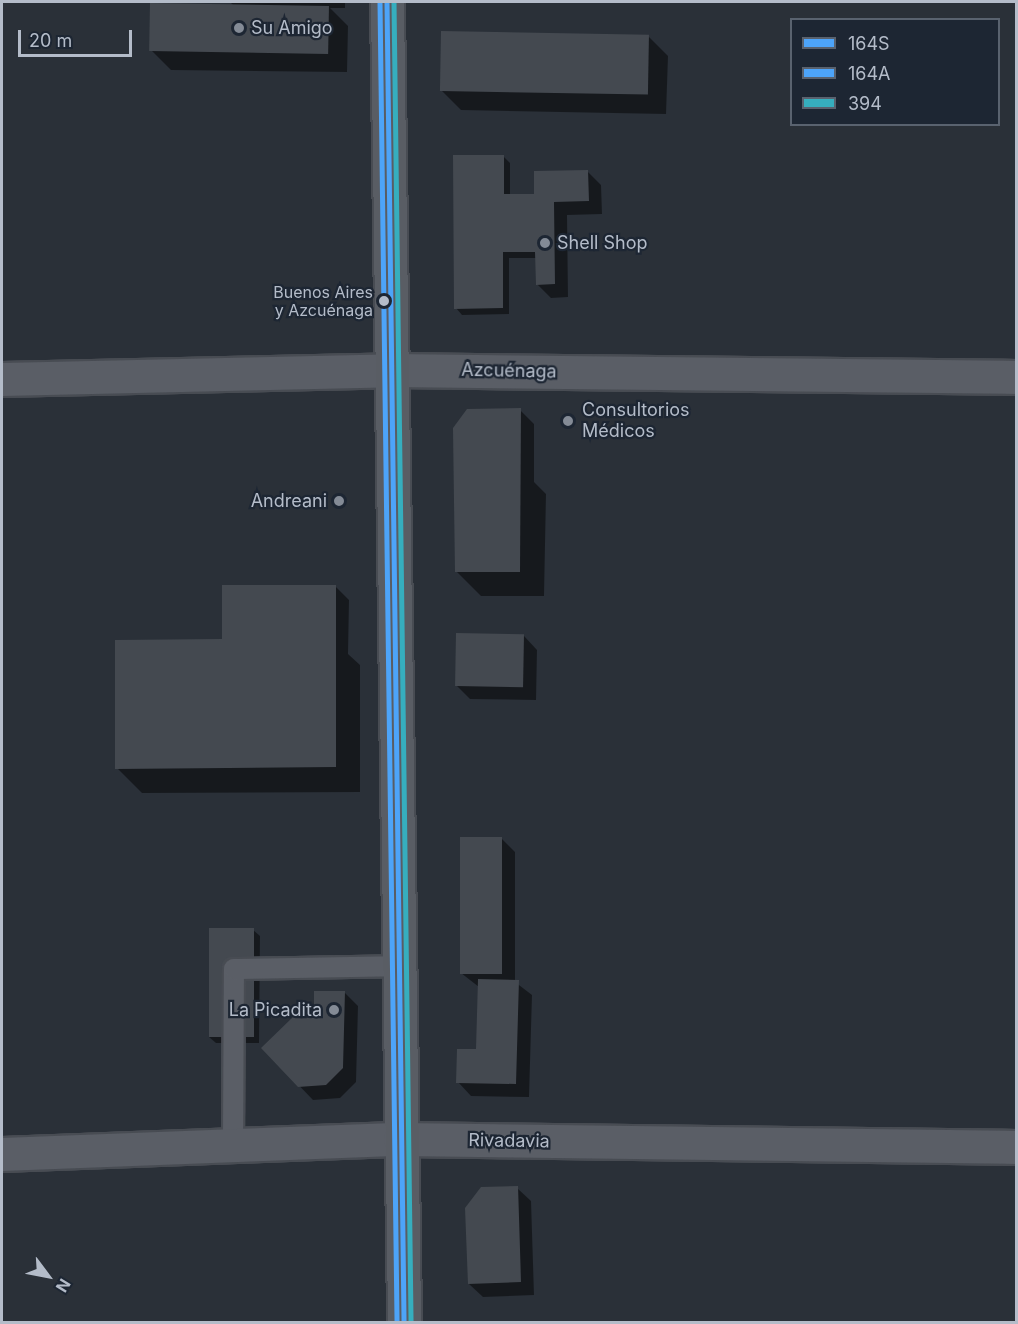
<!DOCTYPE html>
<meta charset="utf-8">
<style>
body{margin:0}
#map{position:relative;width:1018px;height:1324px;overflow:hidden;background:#2a3038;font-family:Inter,sans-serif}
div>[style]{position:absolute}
.shadow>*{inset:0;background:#0007}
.building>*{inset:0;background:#444950;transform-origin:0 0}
.roads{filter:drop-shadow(2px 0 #484c53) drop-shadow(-2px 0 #484c53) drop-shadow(0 2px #484c53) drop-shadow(0 -2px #484c53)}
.lane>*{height:20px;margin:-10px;padding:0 10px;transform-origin:10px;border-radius:10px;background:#5a5e66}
.street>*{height:33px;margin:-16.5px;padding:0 16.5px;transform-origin:16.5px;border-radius:16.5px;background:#5a5e66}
.secondary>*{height:33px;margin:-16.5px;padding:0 16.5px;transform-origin:16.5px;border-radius:16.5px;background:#595d64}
.bus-1>*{height:4.5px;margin:-2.25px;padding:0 2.25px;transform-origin:2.25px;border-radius:2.25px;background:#4da4f9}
.bus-2>*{height:4.5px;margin:-2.25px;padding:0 2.25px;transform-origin:2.25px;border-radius:2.25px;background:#4da4f9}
.bus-3>*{height:4.5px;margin:-2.25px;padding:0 2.25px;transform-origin:2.25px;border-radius:2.25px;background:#36aebe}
.dots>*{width:16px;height:16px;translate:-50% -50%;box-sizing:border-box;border:3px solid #1d2633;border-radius:50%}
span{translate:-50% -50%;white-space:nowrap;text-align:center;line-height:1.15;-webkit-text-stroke:4.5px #1d2633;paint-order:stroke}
.bus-label{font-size:16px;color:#b4bcc9}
.right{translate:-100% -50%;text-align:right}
.poi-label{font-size:18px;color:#b4bcc9}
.left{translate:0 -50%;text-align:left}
.street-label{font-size:18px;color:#b4bcc9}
.frame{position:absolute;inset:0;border:3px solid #b4bcc9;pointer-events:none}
.legend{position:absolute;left:790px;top:18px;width:210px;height:108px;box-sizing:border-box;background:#1d2633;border:2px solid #59626f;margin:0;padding:8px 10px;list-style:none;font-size:18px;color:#b4bcc9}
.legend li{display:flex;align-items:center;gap:12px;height:30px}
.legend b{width:30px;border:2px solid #59626f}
.north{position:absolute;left:18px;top:1246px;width:60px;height:60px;-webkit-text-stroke:4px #1d2633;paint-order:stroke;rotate:122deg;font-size:16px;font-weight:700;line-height:24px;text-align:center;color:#b4bcc9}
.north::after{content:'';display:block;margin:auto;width:21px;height:27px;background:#b4bcc9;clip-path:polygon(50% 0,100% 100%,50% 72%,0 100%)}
.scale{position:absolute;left:18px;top:30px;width:114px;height:27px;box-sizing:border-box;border:3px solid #b4bcc9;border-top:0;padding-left:8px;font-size:18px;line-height:21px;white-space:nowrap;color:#b4bcc9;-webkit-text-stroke:4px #1d2633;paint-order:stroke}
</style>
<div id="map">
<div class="shadow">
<div style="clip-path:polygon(230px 2px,345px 2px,345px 8px,330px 8px,348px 26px,347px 72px,171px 70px,151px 50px,234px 6px)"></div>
<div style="clip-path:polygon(648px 36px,668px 56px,666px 114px,461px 110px,441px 90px)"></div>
<div style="clip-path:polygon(503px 156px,510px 163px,510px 196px,535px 195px,587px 171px,601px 185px,602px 214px,567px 215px,568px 297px,551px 298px,537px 284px,537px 258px,509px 258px,509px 314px,462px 315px,456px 308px)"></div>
<div style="clip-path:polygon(520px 410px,534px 424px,534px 482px,546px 494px,544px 596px,481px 596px,456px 571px)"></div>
<div style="clip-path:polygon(335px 586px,349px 600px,348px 654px,360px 665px,360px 792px,142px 793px,117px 768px,226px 641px)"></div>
<div style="clip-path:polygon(524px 636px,537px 650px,536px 700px,470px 699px,456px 685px)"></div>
<div style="clip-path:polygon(501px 838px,515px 852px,515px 982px,532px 995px,529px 1097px,471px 1096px,458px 1082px,478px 1051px,479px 987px,461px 973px)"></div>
<div style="clip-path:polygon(253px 930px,260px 936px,259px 1043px,216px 1043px,209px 1037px)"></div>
<div style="clip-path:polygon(345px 993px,358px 1006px,356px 1082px,340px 1098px,313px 1100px,263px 1048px,315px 1020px)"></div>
<div style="clip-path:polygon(517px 1188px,531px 1201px,534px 1295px,483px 1297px,469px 1284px)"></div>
</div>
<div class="building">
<div style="left:150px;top:3px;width:179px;height:48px;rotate:1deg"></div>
<div style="left:441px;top:31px;width:208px;height:60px;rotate:1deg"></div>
<div style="clip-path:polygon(453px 155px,504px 155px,504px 194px,534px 194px,534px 171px,588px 170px,589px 201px,554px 202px,555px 284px,536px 285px,535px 252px,503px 252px,503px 308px,454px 309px)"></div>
<div style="clip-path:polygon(521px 408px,520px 572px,455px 572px,453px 428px,467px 409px)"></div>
<div style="clip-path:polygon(222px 585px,336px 585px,336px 767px,115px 769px,115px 640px,222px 639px)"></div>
<div style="left:456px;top:633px;width:68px;height:53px;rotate:1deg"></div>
<div style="left:460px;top:837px;width:42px;height:137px"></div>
<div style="left:209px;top:928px;width:45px;height:109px"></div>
<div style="clip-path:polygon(478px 979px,519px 980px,516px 1084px,456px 1083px,457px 1049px,476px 1049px)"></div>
<div style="clip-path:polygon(314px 991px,345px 991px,343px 1068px,326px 1085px,298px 1087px,261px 1048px,293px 1017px,314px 1018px)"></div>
<div style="clip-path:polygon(518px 1186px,521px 1282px,468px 1284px,465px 1208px,481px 1187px)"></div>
</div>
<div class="roads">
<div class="lane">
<div style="left:233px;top:1145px;width:176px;rotate:-89.7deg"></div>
<div style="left:234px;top:969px;width:164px;rotate:-1deg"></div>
</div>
<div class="street">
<div style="left:2px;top:379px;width:391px;rotate:-1.3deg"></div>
<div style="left:393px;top:370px;width:623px;rotate:0.64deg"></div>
<div style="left:2px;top:1154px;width:398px;rotate:-2.2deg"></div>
<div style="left:400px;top:1139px;width:616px;rotate:0.74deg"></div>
</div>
<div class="secondary">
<div style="left:387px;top:2px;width:1320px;rotate:89.26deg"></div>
</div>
</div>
<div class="bus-1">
<div style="left:387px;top:2px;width:1320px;rotate:89.26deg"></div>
</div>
<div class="bus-2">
<div style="left:380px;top:2px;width:1320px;rotate:89.26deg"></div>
</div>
<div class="bus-3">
<div style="left:394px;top:2px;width:1320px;rotate:89.26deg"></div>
</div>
<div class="dots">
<div style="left:239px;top:28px;background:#848b96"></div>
<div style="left:545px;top:243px;background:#848b96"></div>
<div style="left:384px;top:301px;background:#b4bcc9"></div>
<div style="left:568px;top:421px;background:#848b96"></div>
<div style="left:339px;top:501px;background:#848b96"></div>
<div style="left:334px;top:1010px;background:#848b96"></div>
</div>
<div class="bus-label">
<span class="right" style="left:373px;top:301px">Buenos Aires<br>y Azcuénaga</span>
</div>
<div class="poi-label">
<span class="left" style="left:251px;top:28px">Su Amigo</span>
<span class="left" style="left:557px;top:243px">Shell Shop</span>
<span class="left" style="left:582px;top:421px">Consultorios<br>Médicos</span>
<span class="right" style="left:327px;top:501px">Andreani</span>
<span class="right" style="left:322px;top:1010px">La Picadita</span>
</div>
<div class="street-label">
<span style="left:509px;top:371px;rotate:1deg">Azcuénaga</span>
<span style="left:509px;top:1141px;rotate:1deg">Rivadavia</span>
</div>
<div class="frame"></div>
<ul class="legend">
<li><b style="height:8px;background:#4da4f9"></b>164S</li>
<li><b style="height:8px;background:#4da4f9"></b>164A</li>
<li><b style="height:8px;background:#36aebe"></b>394</li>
</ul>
<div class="north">N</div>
<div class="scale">20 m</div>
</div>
